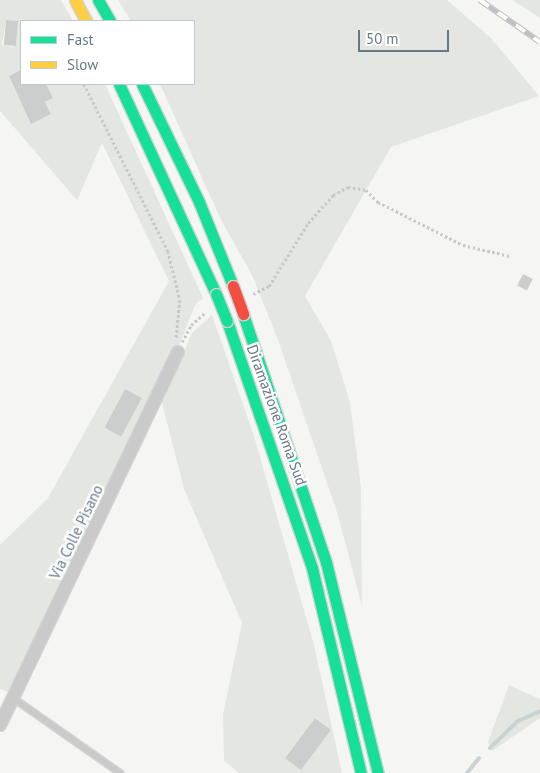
<!DOCTYPE html>
<style>
body{margin:0}
#map{position:relative;width:540px;height:773px;overflow:hidden;background:#f5f5f4;font-family:"PT Sans",sans-serif}
div>[style]{position:absolute}
.green>*{inset:0;background:#e4e7e1}
.stream>*{height:4px;margin:-2px;padding:0 2px;transform-origin:2px;border-radius:2px;background:#c9d3d4}
.building>*{inset:0;background:#cccece;transform-origin:0 0}
.path>*{height:2.5px;margin-top:-1.25px;transform-origin:0;background:repeating-linear-gradient(90deg,#c6c8c9 0 2.5px,transparent 0 5px)}
.roads{filter:drop-shadow(1px 0 #d2d3d3) drop-shadow(-1px 0 #d2d3d3) drop-shadow(0 1px #d2d3d3) drop-shadow(0 -1px #d2d3d3)}
.lane>*{height:6px;margin:-3px;padding:0 3px;transform-origin:3px;border-radius:3px;background:#cacacb}
.street>*{height:12px;margin:-6px;padding:0 6px;transform-origin:6px;border-radius:6px;background:#cacacb}
.fast>*{height:11px;margin:-5.5px;padding:0 5.5px;transform-origin:5.5px;border-radius:5.5px;background:#16e098}
.slow>*{height:11px;margin:-5.5px;padding:0 5.5px;transform-origin:5.5px;border-radius:5.5px;background:#ffcf43}
.rail>*{height:5.5px;margin-top:-2.75px;transform-origin:0;background:repeating-linear-gradient(90deg,#fff 0 11px,#bfc0c2 0 22px);box-sizing:border-box;border-block:1px solid #bfc0c2}
.bridges{filter:drop-shadow(1px 0 #d2d3d3) drop-shadow(-1px 0 #d2d3d3) drop-shadow(0 1px #d2d3d3) drop-shadow(0 -1px #d2d3d3)}
.fast-bridge>*{height:11px;margin:-5.5px;padding:0 5.5px;transform-origin:5.5px;border-radius:5.5px;background:#16e098}
.jam-bridge>*{height:11px;margin:-5.5px;padding:0 5.5px;transform-origin:5.5px;border-radius:5.5px;background:#f24e42}
span{translate:-50% -50%;white-space:nowrap;text-align:center;line-height:1.15;-webkit-text-stroke:5px #fff;paint-order:stroke}
.street-label{font-size:15px;color:#657984}
.legend{position:absolute;left:20px;top:20px;width:175px;height:65px;box-sizing:border-box;background:#fff;border:1px solid #c1c9ce;margin:0;padding:6px 9px;list-style:none;font-size:15px;color:#657984}
.legend li{display:flex;align-items:center;gap:10px;height:25px}
.legend b{width:25px;border:1px solid #c1c9ce}
.scale{position:absolute;left:358px;top:30px;width:91px;height:22px;box-sizing:border-box;border:2px solid #657984;border-top:0;padding-left:6px;font-size:15px;line-height:18px;white-space:nowrap;color:#657984;-webkit-text-stroke:4px #fff;paint-order:stroke}
</style>
<div id="map">
<div class="green">
<div style="clip-path:polygon(evenodd,0 0,61px 0,73px 21px,21px 21px,21px 70px,9px 76px,31px 123px,51px 114px,45px 102px,52px 98px,46px 84px,105px 84px,203px 298px,195px 305px,175px 356px,8px 692px,0 689px,0 545px,48px 498px,169px 281px,102px 143px,77px 200px,0 111px,0 0,6px 20px,17px 21px,14px 47px,2px 45px,6px 20px,0 0,125px 389px,141px 398px,120px 436px,104px 428px,125px 389px)"></div>
<div style="clip-path:polygon(118px 0,447px 0,491px 38px,539px 96px,391px 147px,305px 296px,331px 341px,350px 402px,361px 488px,362px 606px,337px 512px,278px 340px,252px 275px,220px 218px,160px 84px,194px 84px,194px 21px,131px 21px)"></div>
<div style="clip-path:polygon(512px 0,540px 0,540px 18px,539px 17px)"></div>
<div style="clip-path:polygon(evenodd,212px 315px,254px 436px,314px 645px,342px 773px,239px 773px,224px 761px,223px 714px,242px 623px,184px 489px,162px 403px,192px 333px,212px 315px,315px 718px,331px 730px,300px 769px,285px 757px,315px 718px)"></div>
<div style="clip-path:polygon(509px 685px,540px 699px,540px 718px,492px 751px,488px 742px)"></div>
</div>
<div class="stream">
<div style="left:490px;top:748px;width:39px;rotate:-44deg"></div>
<div style="left:518px;top:721px;width:24px;rotate:-24deg"></div>
<div style="left:467px;top:773px;width:19px;rotate:-51deg"></div>
</div>
<div class="building">
<div style="left:6px;top:20px;width:12px;height:25px;rotate:5deg"></div>
<div style="clip-path:polygon(21px 70px,21px 84px,46px 84px,53px 98px,45px 102px,51px 114px,31px 124px,9px 76px)"></div>
<div style="left:523px;top:274px;width:11px;height:13px;rotate:27deg"></div>
<div style="left:125px;top:389px;width:19px;height:44px;rotate:28deg"></div>
<div style="left:315px;top:718px;width:20px;height:50px;rotate:37deg"></div>
</div>
<div class="path">
<div style="left:84px;top:84px;width:187px;rotate:63.3deg"></div>
<div style="left:168px;top:251px;width:50px;rotate:76.2deg"></div>
<div style="left:180px;top:300px;width:40px;rotate:95.7deg"></div>
<div style="left:253px;top:294px;width:18px;rotate:-27deg"></div>
<div style="left:269px;top:286px;width:74px;rotate:-58.2deg"></div>
<div style="left:308px;top:223px;width:38px;rotate:-48deg"></div>
<div style="left:333px;top:195px;width:17px;rotate:-28deg"></div>
<div style="left:348px;top:187px;width:18px;rotate:9deg"></div>
<div style="left:366px;top:190px;width:17px;rotate:45deg"></div>
<div style="left:378px;top:202px;width:95px;rotate:26.8deg"></div>
<div style="left:463px;top:245px;width:48px;rotate:13.2deg"></div>
<div style="left:182px;top:342px;width:19px;rotate:-62deg"></div>
<div style="left:191px;top:325px;width:20px;rotate:-41deg"></div>
</div>
<div class="roads">
<div class="lane">
<div style="left:13px;top:698px;width:131px;rotate:35deg"></div>
</div>
<div class="street">
<div style="left:0;top:725px;width:413px;rotate:-64.5deg"></div>
</div>
<div class="fast">
<div style="left:98px;top:0;width:24px;rotate:60deg"></div>
<div style="left:119px;top:84px;width:231px;rotate:65.2deg"></div>
<div style="left:142px;top:84px;width:131px;rotate:64.2deg"></div>
<div style="left:199px;top:202px;width:91px;rotate:68deg"></div>
<div style="left:243px;top:314px;width:262px;rotate:71.5deg"></div>
<div style="left:326px;top:562px;width:217px;rotate:76.2deg"></div>
<div style="left:227px;top:321px;width:261px;rotate:71deg"></div>
<div style="left:312px;top:568px;width:211px;rotate:76.6deg"></div>
</div>
<div class="slow">
<div style="left:75px;top:0;width:24px;rotate:62deg"></div>
</div>
</div>
<div class="rail">
<div style="left:480px;top:0;width:73px;rotate:35deg"></div>
</div>
<div class="bridges">
<div class="fast-bridge">
<div style="left:216px;top:294px;width:29px;rotate:68deg"></div>
</div>
<div class="jam-bridge">
<div style="left:233px;top:286px;width:30px;rotate:70deg"></div>
</div>
</div>
<div class="street-label">
<span style="left:277px;top:415px;rotate:70deg">Diramazione Roma Sud</span>
<span style="left:76px;top:532px;rotate:-64deg">Via Colle Pisano</span>
</div>
<ul class="legend">
<li><b style="height:6px;background:#16e098"></b>Fast</li>
<li><b style="height:6px;background:#ffcf43"></b>Slow</li>
</ul>
<div class="scale">50 m</div>
</div>
